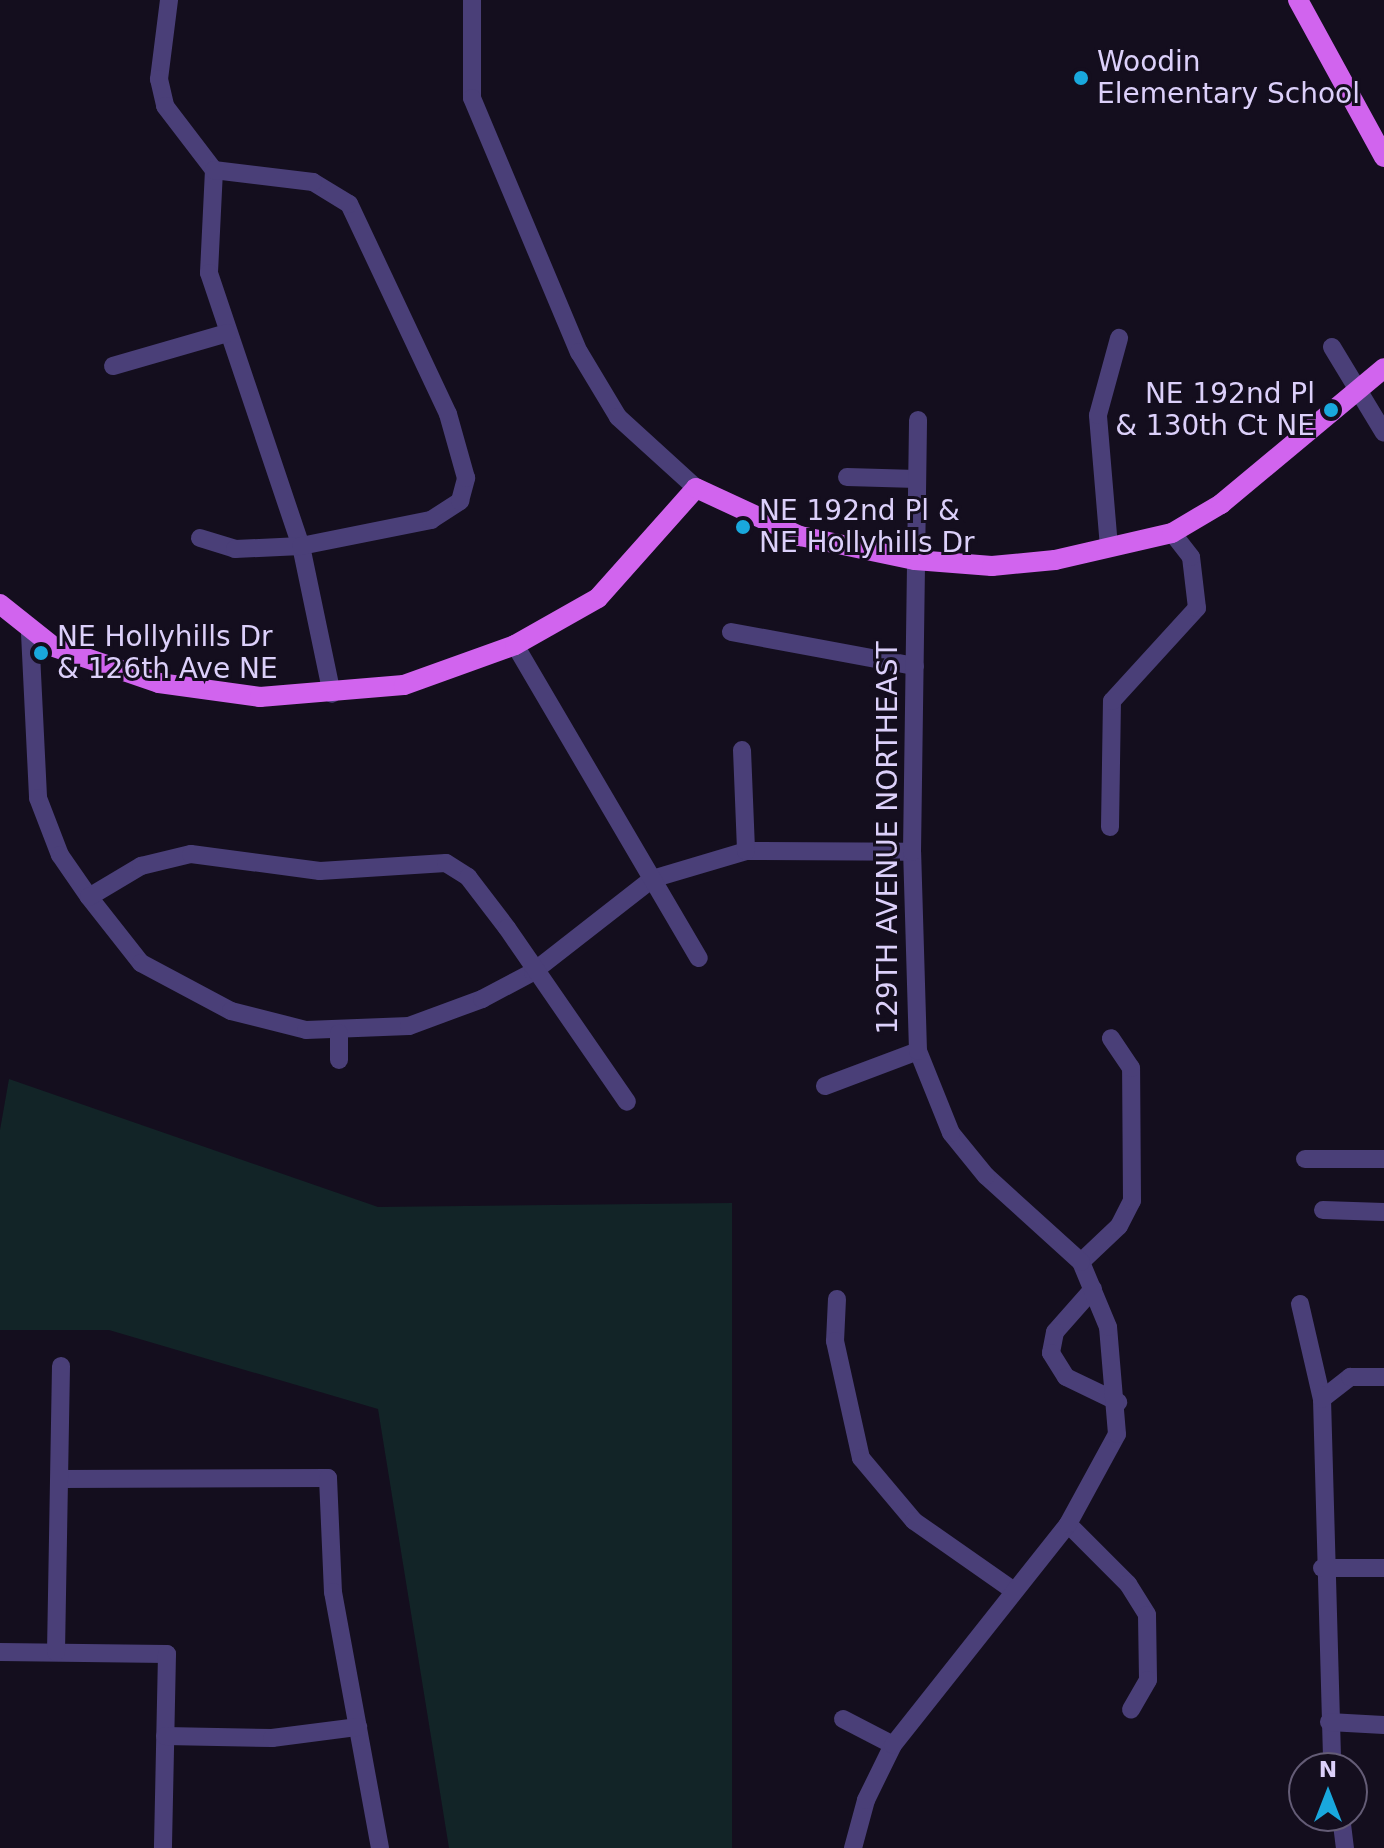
<!DOCTYPE html>
<style>
body{margin:0}
#map{position:relative;width:1384px;height:1848px;overflow:hidden;background:#140e1e;font-family:"DejaVu Sans",sans-serif}
div>[style]{position:absolute}
.green>*{inset:0;background:#122427}
.minor>*{height:18px;margin:-9px;padding:0 9px;transform-origin:9px;border-radius:9px;background:#4a3f78}
.major>*{height:20px;margin:-10px;padding:0 10px;transform-origin:10px;border-radius:10px;background:#d164ee}
.dots>*{width:22px;height:22px;translate:-50% -50%;box-sizing:border-box;border:4px solid #140e1e;border-radius:50%}
span{translate:-50% -50%;white-space:nowrap;text-align:center;line-height:1.15;-webkit-text-stroke:6px #140e1e;paint-order:stroke}
.poi-label{font-size:28px;color:#dcd0fa}
.left{translate:0 -50%;text-align:left}
.right{translate:-100% -50%;text-align:right}
.street-label{font-size:28px;color:#dcd0fa}
.north{position:absolute;left:1288px;top:1752px;width:80px;height:80px;box-sizing:border-box;background:#140e1e;border:2px solid #645c76;border-radius:50%;rotate:0deg;font-size:22px;font-weight:700;line-height:32px;text-align:center;color:#dcd0fa}
.north::after{content:'';display:block;margin:auto;width:28px;height:36px;background:#19a8dd;clip-path:polygon(50% 0,100% 100%,50% 72%,0 100%)}
</style>
<div id="map">
<div class="green">
<div style="clip-path:polygon(9px 1079px,378px 1207px,732px 1203px,732px 1848px,449px 1848px,378px 1409px,109px 1330px,0 1330px,0 1130px)"></div>
</div>
<div class="minor">
<div style="left:169px;top:0;width:80px;rotate:97.2deg"></div>
<div style="left:159px;top:79px;width:28px;rotate:77deg"></div>
<div style="left:165px;top:106px;width:81px;rotate:52.6deg"></div>
<div style="left:214px;top:170px;width:103px;rotate:92.8deg"></div>
<div style="left:209px;top:273px;width:288px;rotate:71.4deg"></div>
<div style="left:301px;top:546px;width:151px;rotate:78.2deg"></div>
<div style="left:472px;top:0;width:98px;rotate:90deg"></div>
<div style="left:472px;top:98px;width:276px;rotate:67.2deg"></div>
<div style="left:579px;top:352px;width:76px;rotate:59deg"></div>
<div style="left:618px;top:417px;width:105px;rotate:42.3deg"></div>
<div style="left:1332px;top:347px;width:100px;rotate:58.8deg"></div>
<div style="left:113px;top:366px;width:119px;rotate:-16.1deg"></div>
<div style="left:847px;top:477px;width:70px;rotate:1.6deg"></div>
<div style="left:200px;top:538px;width:37px;rotate:17deg"></div>
<div style="left:235px;top:549px;width:66px;rotate:-2.6deg"></div>
<div style="left:301px;top:546px;width:133px;rotate:-11.3deg"></div>
<div style="left:431px;top:520px;width:35px;rotate:-33deg"></div>
<div style="left:460px;top:501px;width:24px;rotate:-75deg"></div>
<div style="left:466px;top:478px;width:66px;rotate:-105.7deg"></div>
<div style="left:448px;top:414px;width:232px;rotate:-115.2deg"></div>
<div style="left:349px;top:204px;width:42px;rotate:-148.6deg"></div>
<div style="left:313px;top:182px;width:100px;rotate:-173.1deg"></div>
<div style="left:1109px;top:547px;width:132px;rotate:-94.8deg"></div>
<div style="left:1098px;top:415px;width:80px;rotate:-74.7deg"></div>
<div style="left:731px;top:632px;width:187px;rotate:10.5deg"></div>
<div style="left:30px;top:633px;width:165px;rotate:87.2deg"></div>
<div style="left:38px;top:798px;width:61px;rotate:68.9deg"></div>
<div style="left:60px;top:855px;width:51px;rotate:55.4deg"></div>
<div style="left:89px;top:897px;width:84px;rotate:51.8deg"></div>
<div style="left:141px;top:963px;width:102px;rotate:28.1deg"></div>
<div style="left:231px;top:1011px;width:77px;rotate:14.2deg"></div>
<div style="left:306px;top:1030px;width:103px;rotate:-2.2deg"></div>
<div style="left:409px;top:1026px;width:78px;rotate:-20.3deg"></div>
<div style="left:482px;top:999px;width:58px;rotate:-27.9deg"></div>
<div style="left:533px;top:972px;width:151px;rotate:-38deg"></div>
<div style="left:652px;top:879px;width:98px;rotate:-16.6deg"></div>
<div style="left:746px;top:851px;width:166px;rotate:0.3deg"></div>
<div style="left:515px;top:645px;width:363px;rotate:59.6deg"></div>
<div style="left:742px;top:750px;width:101px;rotate:87.7deg"></div>
<div style="left:1110px;top:827px;width:126px;rotate:-89.1deg"></div>
<div style="left:1112px;top:701px;width:126px;rotate:-47.6deg"></div>
<div style="left:1197px;top:608px;width:51px;rotate:-96.7deg"></div>
<div style="left:1191px;top:557px;width:31px;rotate:-128deg"></div>
<div style="left:89px;top:897px;width:61px;rotate:-30.8deg"></div>
<div style="left:141px;top:866px;width:51px;rotate:-13.5deg"></div>
<div style="left:191px;top:854px;width:130px;rotate:7.5deg"></div>
<div style="left:320px;top:871px;width:126px;rotate:-3.6deg"></div>
<div style="left:446px;top:863px;width:26px;rotate:32deg"></div>
<div style="left:468px;top:877px;width:64px;rotate:52.6deg"></div>
<div style="left:507px;top:928px;width:211px;rotate:55.4deg"></div>
<div style="left:339px;top:1033px;width:27px;rotate:90deg"></div>
<div style="left:825px;top:1086px;width:99px;rotate:-20.6deg"></div>
<div style="left:1305px;top:1159px;width:79px"></div>
<div style="left:1323px;top:1210px;width:61px;rotate:1.9deg"></div>
<div style="left:1081px;top:1262px;width:52px;rotate:-43.5deg"></div>
<div style="left:1119px;top:1226px;width:28px;rotate:-63deg"></div>
<div style="left:1132px;top:1201px;width:133px;rotate:-90.4deg"></div>
<div style="left:1131px;top:1068px;width:36px;rotate:-124deg"></div>
<div style="left:1093px;top:1289px;width:57px;rotate:131.5deg"></div>
<div style="left:1055px;top:1332px;width:21px;rotate:101deg"></div>
<div style="left:1051px;top:1353px;width:28px;rotate:58deg"></div>
<div style="left:1066px;top:1377px;width:58px;rotate:25.7deg"></div>
<div style="left:837px;top:1299px;width:42px;rotate:92.7deg"></div>
<div style="left:835px;top:1341px;width:120px;rotate:77.5deg"></div>
<div style="left:861px;top:1458px;width:82px;rotate:49.9deg"></div>
<div style="left:914px;top:1521px;width:122px;rotate:35deg"></div>
<div style="left:1300px;top:1304px;width:98px;rotate:77deg"></div>
<div style="left:1322px;top:1399px;width:369px;rotate:88.4deg"></div>
<div style="left:1322px;top:1399px;width:36px;rotate:-38deg"></div>
<div style="left:1350px;top:1377px;width:34px"></div>
<div style="left:61px;top:1479px;width:267px;rotate:-0.2deg"></div>
<div style="left:328px;top:1478px;width:114px;rotate:87.5deg"></div>
<div style="left:333px;top:1592px;width:260px;rotate:79.6deg"></div>
<div style="left:1068px;top:1524px;width:85px;rotate:45deg"></div>
<div style="left:1128px;top:1584px;width:36px;rotate:58deg"></div>
<div style="left:1147px;top:1615px;width:65px;rotate:89.1deg"></div>
<div style="left:1148px;top:1680px;width:34px;rotate:120deg"></div>
<div style="left:1322px;top:1568px;width:62px"></div>
<div style="left:0;top:1652px;width:167px;rotate:0.7deg"></div>
<div style="left:167px;top:1654px;width:194px;rotate:91.2deg"></div>
<div style="left:56px;top:1652px;width:286px;rotate:-89deg"></div>
<div style="left:843px;top:1719px;width:56px;rotate:27.5deg"></div>
<div style="left:1329px;top:1722px;width:55px;rotate:3.1deg"></div>
<div style="left:165px;top:1736px;width:107px;rotate:1.1deg"></div>
<div style="left:272px;top:1738px;width:87px;rotate:-7.3deg"></div>
<div style="left:1341px;top:1816px;width:32px;rotate:83deg"></div>
<div style="left:853px;top:1848px;width:50px;rotate:-74.8deg"></div>
<div style="left:866px;top:1800px;width:61px;rotate:-63.9deg"></div>
<div style="left:893px;top:1745px;width:282px;rotate:-51.6deg"></div>
<div style="left:1068px;top:1524px;width:102px;rotate:-61.4deg"></div>
<div style="left:1117px;top:1434px;width:107px;rotate:-94.8deg"></div>
<div style="left:1108px;top:1327px;width:70px;rotate:-112.6deg"></div>
<div style="left:1081px;top:1262px;width:128px;rotate:-137.8deg"></div>
<div style="left:986px;top:1176px;width:55px;rotate:-129.1deg"></div>
<div style="left:951px;top:1133px;width:88px;rotate:-111.9deg"></div>
<div style="left:918px;top:1051px;width:199px;rotate:-91.7deg"></div>
<div style="left:912px;top:852px;width:432px;rotate:-89.2deg"></div>
</div>
<div class="major">
<div style="left:1298px;top:0;width:179px;rotate:61.3deg"></div>
<div style="left:0;top:604px;width:69px;rotate:38.5deg"></div>
<div style="left:54px;top:647px;width:111px;rotate:18.9deg"></div>
<div style="left:159px;top:683px;width:102px;rotate:7.9deg"></div>
<div style="left:260px;top:697px;width:144px;rotate:-4.8deg"></div>
<div style="left:404px;top:685px;width:118px;rotate:-19.8deg"></div>
<div style="left:515px;top:645px;width:95px;rotate:-29.5deg"></div>
<div style="left:598px;top:598px;width:147px;rotate:-48.3deg"></div>
<div style="left:696px;top:488px;width:115px;rotate:24.8deg"></div>
<div style="left:800px;top:536px;width:117px;rotate:11.8deg"></div>
<div style="left:915px;top:560px;width:77px;rotate:4.5deg"></div>
<div style="left:992px;top:566px;width:63px;rotate:-5.4deg"></div>
<div style="left:1055px;top:560px;width:120px;rotate:-13deg"></div>
<div style="left:1172px;top:533px;width:57px;rotate:-30.6deg"></div>
<div style="left:1221px;top:504px;width:212px;rotate:-39.8deg"></div>
</div>
<div class="dots">
<div style="left:1081px;top:78px;background:#19a8dd"></div>
<div style="left:1331px;top:410px;background:#19a8dd"></div>
<div style="left:743px;top:527px;background:#19a8dd"></div>
<div style="left:41px;top:653px;background:#19a8dd"></div>
</div>
<div class="poi-label">
<span class="left" style="left:1097px;top:78px">Woodin<br>Elementary School</span>
<span class="right" style="left:1315px;top:410px">NE 192nd Pl<br>&amp; 130th Ct NE</span>
<span class="left" style="left:759px;top:527px">NE 192nd Pl &amp;<br>NE Hollyhills Dr</span>
<span class="left" style="left:57px;top:653px">NE Hollyhills Dr<br>&amp; 126th Ave NE</span>
</div>
<div class="street-label">
<span style="left:888px;top:838px;rotate:-90deg">129TH AVENUE NORTHEAST</span>
</div>
<div class="north">N</div>
</div>
